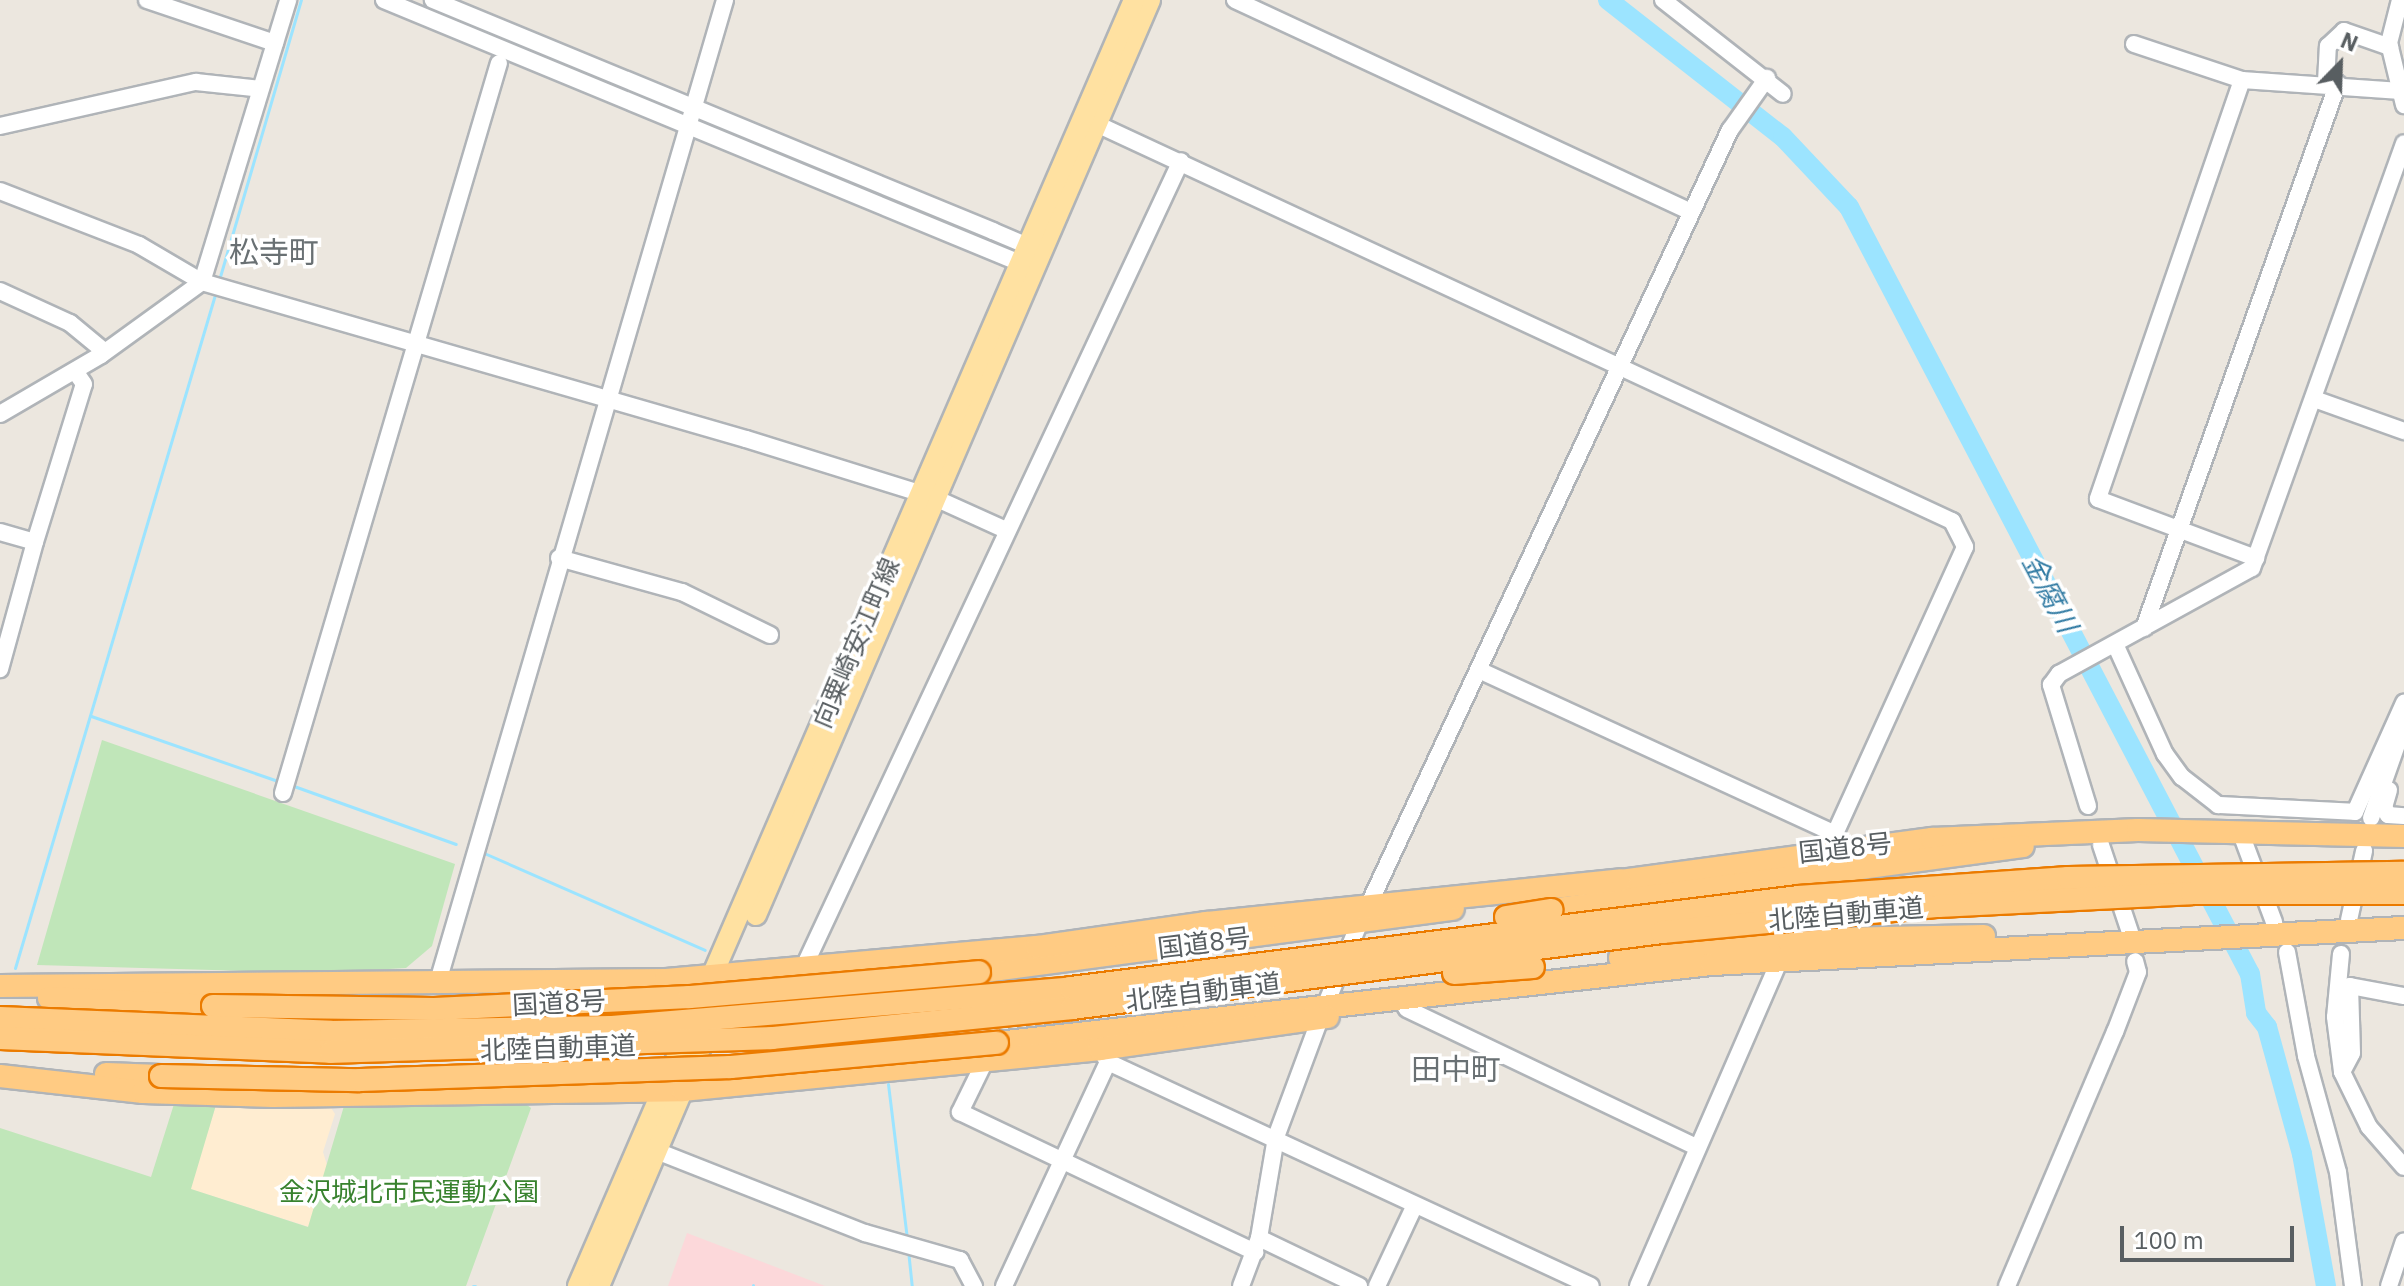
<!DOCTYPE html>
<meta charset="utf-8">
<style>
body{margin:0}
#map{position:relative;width:2404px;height:1286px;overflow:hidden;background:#ece7df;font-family:"IBM Plex Sans","Noto Sans JP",sans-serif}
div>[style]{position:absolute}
.commercial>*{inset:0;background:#ffedd1}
.medical>*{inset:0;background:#fcd8da}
.green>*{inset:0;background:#c0e6b9}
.stream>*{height:3px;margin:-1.5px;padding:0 1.5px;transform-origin:1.5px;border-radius:1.5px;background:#9ce4ff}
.river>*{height:20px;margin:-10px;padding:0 10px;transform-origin:10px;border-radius:10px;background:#9ce4ff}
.roads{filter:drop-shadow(2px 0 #b0b4b8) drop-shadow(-2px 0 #b0b4b8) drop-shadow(0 2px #b0b4b8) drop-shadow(0 -2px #b0b4b8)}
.minor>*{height:16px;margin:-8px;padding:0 8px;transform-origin:8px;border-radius:8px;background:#fff}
.major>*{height:20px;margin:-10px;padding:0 10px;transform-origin:10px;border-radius:10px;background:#ffe1a1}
.highway>*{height:22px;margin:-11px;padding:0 11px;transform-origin:11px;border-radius:11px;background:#ffcb83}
.bridges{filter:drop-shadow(2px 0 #eb7b00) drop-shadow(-2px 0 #eb7b00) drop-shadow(0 2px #eb7b00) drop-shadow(0 -2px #eb7b00)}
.highway-bridge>*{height:22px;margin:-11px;padding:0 11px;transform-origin:11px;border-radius:11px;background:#ffcb83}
span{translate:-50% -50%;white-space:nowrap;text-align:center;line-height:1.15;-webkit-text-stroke:7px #fff;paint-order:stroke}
.street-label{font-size:26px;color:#585e61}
.park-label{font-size:26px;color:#38822e}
.water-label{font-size:28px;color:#317ba3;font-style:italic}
.quarter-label{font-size:30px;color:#697073}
.north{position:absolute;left:2300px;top:24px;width:80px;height:80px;-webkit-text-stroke:6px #fff;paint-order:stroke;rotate:23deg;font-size:22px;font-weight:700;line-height:32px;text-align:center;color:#585e61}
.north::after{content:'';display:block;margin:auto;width:28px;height:36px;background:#585e61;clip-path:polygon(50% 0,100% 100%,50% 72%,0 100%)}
.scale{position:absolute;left:2120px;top:1226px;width:174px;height:36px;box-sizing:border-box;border:4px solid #585e61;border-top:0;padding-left:10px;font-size:24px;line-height:28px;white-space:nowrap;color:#585e61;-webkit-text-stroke:6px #fff;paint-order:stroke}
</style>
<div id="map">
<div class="commercial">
<div style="clip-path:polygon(216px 1105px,330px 1106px,335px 1114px,323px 1152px,327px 1165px,309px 1227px,190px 1189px)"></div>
</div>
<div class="medical">
<div style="clip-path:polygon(687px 1233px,825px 1286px,668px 1286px)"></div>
</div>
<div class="green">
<div style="clip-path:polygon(102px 740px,455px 864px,432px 946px,406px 968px,319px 973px,37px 965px)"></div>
<div style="clip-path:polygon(523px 1102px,531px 1108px,466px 1286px,0 1286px,0 1128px,151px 1177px,174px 1104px,216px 1105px,191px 1189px,308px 1227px,344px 1106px)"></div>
</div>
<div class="stream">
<div style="left:219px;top:280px;width:292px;rotate:-73.7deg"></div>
<div style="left:91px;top:716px;width:200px;rotate:19.2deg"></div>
<div style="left:291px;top:785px;width:175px;rotate:19.7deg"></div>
<div style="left:484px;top:853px;width:241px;rotate:23.7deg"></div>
<div style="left:15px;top:968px;width:706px;rotate:-73.46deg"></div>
<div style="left:888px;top:1084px;width:155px;rotate:83deg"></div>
<div style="left:908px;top:1250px;width:36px;rotate:84deg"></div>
<div style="left:473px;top:1286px;width:2px"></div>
<div style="left:753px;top:1286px;width:1px;rotate:-90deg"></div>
</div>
<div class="river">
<div style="left:1608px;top:0;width:222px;rotate:38.1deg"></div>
<div style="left:1783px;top:137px;width:96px;rotate:46.7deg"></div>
<div style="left:1849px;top:207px;width:865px;rotate:62.4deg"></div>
<div style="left:2250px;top:974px;width:39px;rotate:81deg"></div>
<div style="left:2256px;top:1013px;width:18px;rotate:52deg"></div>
<div style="left:2267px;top:1027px;width:132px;rotate:74.6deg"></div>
<div style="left:2302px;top:1154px;width:134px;rotate:79.7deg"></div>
</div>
<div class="roads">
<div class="minor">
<div style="left:147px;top:0;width:135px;rotate:18.6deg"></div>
<div style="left:384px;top:0;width:688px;rotate:22.47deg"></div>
<div style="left:1020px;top:263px;width:18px;rotate:-6deg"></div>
<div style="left:1038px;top:261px;width:18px;rotate:-124deg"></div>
<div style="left:1028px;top:246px;width:38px;rotate:-157deg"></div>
<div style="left:993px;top:231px;width:606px;rotate:-157.58deg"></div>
<div style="left:1235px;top:0;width:503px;rotate:24.93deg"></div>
<div style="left:1663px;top:0;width:152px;rotate:38.1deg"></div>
<div style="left:2400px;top:0;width:44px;rotate:104.3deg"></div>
<div style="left:2389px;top:43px;width:64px;rotate:76.4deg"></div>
<div style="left:2134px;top:44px;width:114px;rotate:18.4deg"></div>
<div style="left:2242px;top:80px;width:159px;rotate:4deg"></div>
<div style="left:2242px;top:80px;width:443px;rotate:109deg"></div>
<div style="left:2098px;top:499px;width:169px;rotate:20.5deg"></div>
<div style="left:2326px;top:82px;width:36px;rotate:-87deg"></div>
<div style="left:2328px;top:46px;width:22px;rotate:-43deg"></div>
<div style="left:2344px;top:31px;width:49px;rotate:19.2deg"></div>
<div style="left:1088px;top:120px;width:953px;rotate:24.9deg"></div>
<div style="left:1952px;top:521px;width:29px;rotate:63deg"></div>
<div style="left:1965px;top:547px;width:315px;rotate:114.4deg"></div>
<div style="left:1835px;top:834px;width:15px;rotate:74deg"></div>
<div style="left:0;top:126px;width:201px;rotate:-12.7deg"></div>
<div style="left:196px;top:82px;width:65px;rotate:6.1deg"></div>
<div style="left:0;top:191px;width:149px;rotate:21.2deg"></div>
<div style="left:139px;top:245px;width:73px;rotate:30.4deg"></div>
<div style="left:202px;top:282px;width:566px;rotate:16.1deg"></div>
<div style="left:746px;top:439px;width:198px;rotate:17.3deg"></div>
<div style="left:935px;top:498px;width:78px;rotate:24.3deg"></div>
<div style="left:0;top:291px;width:77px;rotate:24.6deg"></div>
<div style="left:70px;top:323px;width:45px;rotate:39.6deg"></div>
<div style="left:2314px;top:399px;width:96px;rotate:19.6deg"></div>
<div style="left:0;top:414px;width:117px;rotate:-30.3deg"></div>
<div style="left:101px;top:355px;width:125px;rotate:-35.9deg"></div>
<div style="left:202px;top:282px;width:295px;rotate:-73deg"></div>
<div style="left:0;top:532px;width:36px;rotate:16deg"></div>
<div style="left:35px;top:542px;width:132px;rotate:105.4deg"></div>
<div style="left:35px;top:542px;width:165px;rotate:-72.8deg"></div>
<div style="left:84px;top:384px;width:16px;rotate:-125deg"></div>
<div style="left:559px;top:558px;width:128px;rotate:15.5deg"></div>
<div style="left:682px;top:592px;width:98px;rotate:26deg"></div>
<div style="left:2144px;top:628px;width:578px;rotate:-70.41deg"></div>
<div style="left:2115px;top:644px;width:121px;rotate:65.6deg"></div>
<div style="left:2165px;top:754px;width:29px;rotate:54deg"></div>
<div style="left:2182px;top:777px;width:46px;rotate:37.9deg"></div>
<div style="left:2218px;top:805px;width:137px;rotate:2.9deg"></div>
<div style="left:2355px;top:812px;width:120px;rotate:-65.8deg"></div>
<div style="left:1479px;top:670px;width:392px;rotate:24.7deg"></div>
<div style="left:2389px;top:790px;width:18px;rotate:106deg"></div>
<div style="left:2384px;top:807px;width:9px;rotate:63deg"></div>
<div style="left:2388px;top:815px;width:16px;rotate:4deg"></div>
<div style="left:283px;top:793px;width:761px;rotate:-73.52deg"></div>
<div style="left:2088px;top:806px;width:127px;rotate:-107deg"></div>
<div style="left:2051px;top:685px;width:14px;rotate:-54deg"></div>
<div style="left:2059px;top:674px;width:220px;rotate:-28.8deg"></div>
<div style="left:2252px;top:568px;width:451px;rotate:-70.3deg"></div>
<div style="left:2371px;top:818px;width:99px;rotate:-70.5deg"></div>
<div style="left:2243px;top:839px;width:89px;rotate:69.5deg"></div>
<div style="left:2101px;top:845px;width:92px;rotate:71.6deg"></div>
<div style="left:1369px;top:904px;width:854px;rotate:-65deg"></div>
<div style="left:1730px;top:130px;width:64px;rotate:-54.6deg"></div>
<div style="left:2349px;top:920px;width:71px;rotate:-77.7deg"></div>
<div style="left:2287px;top:952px;width:106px;rotate:79.6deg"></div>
<div style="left:2306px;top:1056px;width:120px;rotate:74.6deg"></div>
<div style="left:2338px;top:1172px;width:115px;rotate:82.5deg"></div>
<div style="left:2341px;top:954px;width:63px;rotate:95.4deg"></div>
<div style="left:2335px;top:1017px;width:55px;rotate:82.7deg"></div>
<div style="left:2342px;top:1072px;width:61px;rotate:63.9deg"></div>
<div style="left:2369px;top:1127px;width:53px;rotate:48.8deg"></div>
<div style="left:802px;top:971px;width:894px;rotate:-64.93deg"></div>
<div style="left:437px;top:985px;width:1026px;rotate:-73.7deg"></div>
<div style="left:1399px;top:997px;width:14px;rotate:56deg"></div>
<div style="left:1407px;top:1009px;width:322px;rotate:25.5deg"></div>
<div style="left:1326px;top:1004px;width:87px;rotate:-67.6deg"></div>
<div style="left:1100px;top:1049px;width:15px;rotate:58deg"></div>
<div style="left:1108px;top:1062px;width:532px;rotate:24.88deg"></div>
<div style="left:985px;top:1061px;width:57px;rotate:116.1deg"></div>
<div style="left:960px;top:1112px;width:327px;rotate:25.4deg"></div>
<div style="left:2342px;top:1072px;width:21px;rotate:-62deg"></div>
<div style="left:2352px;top:1053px;width:67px;rotate:-91.7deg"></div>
<div style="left:2350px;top:986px;width:55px;rotate:10.5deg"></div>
<div style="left:659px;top:1152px;width:221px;rotate:21.5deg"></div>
<div style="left:865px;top:1233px;width:99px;rotate:15.9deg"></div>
<div style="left:960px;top:1260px;width:30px;rotate:62deg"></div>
<div style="left:1259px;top:1238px;width:111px;rotate:25.6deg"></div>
<div style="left:1004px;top:1286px;width:247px;rotate:-65.1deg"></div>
<div style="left:1241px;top:1286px;width:51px;rotate:-69.4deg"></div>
<div style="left:1259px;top:1238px;width:102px;rotate:-80.4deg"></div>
<div style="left:1276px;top:1137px;width:126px;rotate:-69.6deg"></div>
<div style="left:1377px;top:1286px;width:89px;rotate:-64.9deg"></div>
<div style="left:1638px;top:1286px;width:356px;rotate:-66.5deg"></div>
<div style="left:2007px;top:1286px;width:276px;rotate:-67deg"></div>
<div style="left:2115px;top:1032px;width:64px;rotate:-69deg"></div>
<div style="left:2138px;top:972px;width:11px;rotate:-105deg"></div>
<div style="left:2389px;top:1286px;width:47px;rotate:-71.6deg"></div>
</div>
<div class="major">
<div style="left:756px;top:915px;width:996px;rotate:-66.7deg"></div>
<div style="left:578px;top:1286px;width:1401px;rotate:-66.62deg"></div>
<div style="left:599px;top:1286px;width:283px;rotate:-66.9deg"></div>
</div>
<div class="highway">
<div style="left:1606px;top:883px;width:329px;rotate:-7.7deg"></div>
<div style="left:1932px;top:839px;width:206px;rotate:-2.5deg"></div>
<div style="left:2138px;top:830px;width:266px;rotate:1.3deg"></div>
<div style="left:1551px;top:910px;width:476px;rotate:-7.7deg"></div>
<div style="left:1620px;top:958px;width:169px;rotate:-6.1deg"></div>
<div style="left:1788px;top:940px;width:196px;rotate:-1.2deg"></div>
<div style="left:979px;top:972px;width:478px;rotate:-7.6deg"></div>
<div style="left:0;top:986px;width:666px;rotate:-0.52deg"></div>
<div style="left:666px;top:980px;width:372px;rotate:-5.1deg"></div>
<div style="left:1037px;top:947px;width:171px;rotate:-8.1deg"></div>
<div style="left:1206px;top:923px;width:416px;rotate:-5.9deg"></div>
<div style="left:49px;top:998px;width:164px;rotate:2.8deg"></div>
<div style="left:997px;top:1043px;width:719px;rotate:-6.31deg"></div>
<div style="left:1712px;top:964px;width:693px;rotate:-2.98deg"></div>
<div style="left:106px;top:1074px;width:55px;rotate:2.1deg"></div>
<div style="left:0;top:1076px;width:144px;rotate:6.4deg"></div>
<div style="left:143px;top:1092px;width:130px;rotate:1.8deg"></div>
<div style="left:273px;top:1096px;width:410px;rotate:-0.8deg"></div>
<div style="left:683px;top:1090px;width:419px;rotate:-5.6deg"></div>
<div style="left:1100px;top:1049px;width:230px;rotate:-8deg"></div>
</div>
</div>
<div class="bridges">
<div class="highway-bridge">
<div style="left:1506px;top:917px;width:46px;rotate:-8.8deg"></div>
<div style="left:1454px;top:973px;width:79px;rotate:-4.3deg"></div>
<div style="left:213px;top:1006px;width:221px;rotate:0.8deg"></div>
<div style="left:434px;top:1009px;width:256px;rotate:-2.7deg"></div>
<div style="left:690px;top:997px;width:290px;rotate:-4.9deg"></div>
<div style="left:0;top:1018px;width:331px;rotate:2.4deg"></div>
<div style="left:331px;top:1032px;width:280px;rotate:-1deg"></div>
<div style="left:611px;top:1027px;width:462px;rotate:-4.8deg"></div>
<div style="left:1071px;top:988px;width:733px;rotate:-7.13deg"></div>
<div style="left:1798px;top:897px;width:271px;rotate:-4deg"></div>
<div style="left:2068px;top:878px;width:336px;rotate:-0.9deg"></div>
<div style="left:0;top:1038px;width:331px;rotate:2.4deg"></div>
<div style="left:331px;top:1052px;width:441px;rotate:-1.8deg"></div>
<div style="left:772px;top:1038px;width:301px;rotate:-5.7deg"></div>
<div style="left:1072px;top:1008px;width:595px;rotate:-7.34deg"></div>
<div style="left:1662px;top:932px;width:278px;rotate:-5.4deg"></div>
<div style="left:1939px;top:906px;width:253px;rotate:-2.9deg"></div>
<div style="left:2192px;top:893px;width:212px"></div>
<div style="left:161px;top:1076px;width:199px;rotate:1.2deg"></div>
<div style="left:360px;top:1080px;width:371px;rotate:-2deg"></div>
<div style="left:731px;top:1067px;width:267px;rotate:-5.2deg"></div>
</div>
</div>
<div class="street-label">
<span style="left:856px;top:643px;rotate:-67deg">向粟崎安江町線</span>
<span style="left:1845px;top:848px;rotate:-6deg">国道8号</span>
<span style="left:1846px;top:914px;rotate:-5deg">北陸自動車道</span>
<span style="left:1204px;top:943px;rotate:-7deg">国道8号</span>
<span style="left:1203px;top:992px;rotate:-7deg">北陸自動車道</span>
<span style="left:559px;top:1003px;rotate:-3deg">国道8号</span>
<span style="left:558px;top:1048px;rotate:-2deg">北陸自動車道</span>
</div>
<div class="park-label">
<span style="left:409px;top:1192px">金沢城北市民運動公園</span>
</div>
<div class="water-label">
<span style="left:2050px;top:593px;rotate:62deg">金腐川</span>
</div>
<div class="quarter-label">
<span style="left:274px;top:252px">松寺町</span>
<span style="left:1456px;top:1069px">田中町</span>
</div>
<div class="north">N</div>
<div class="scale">100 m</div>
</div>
